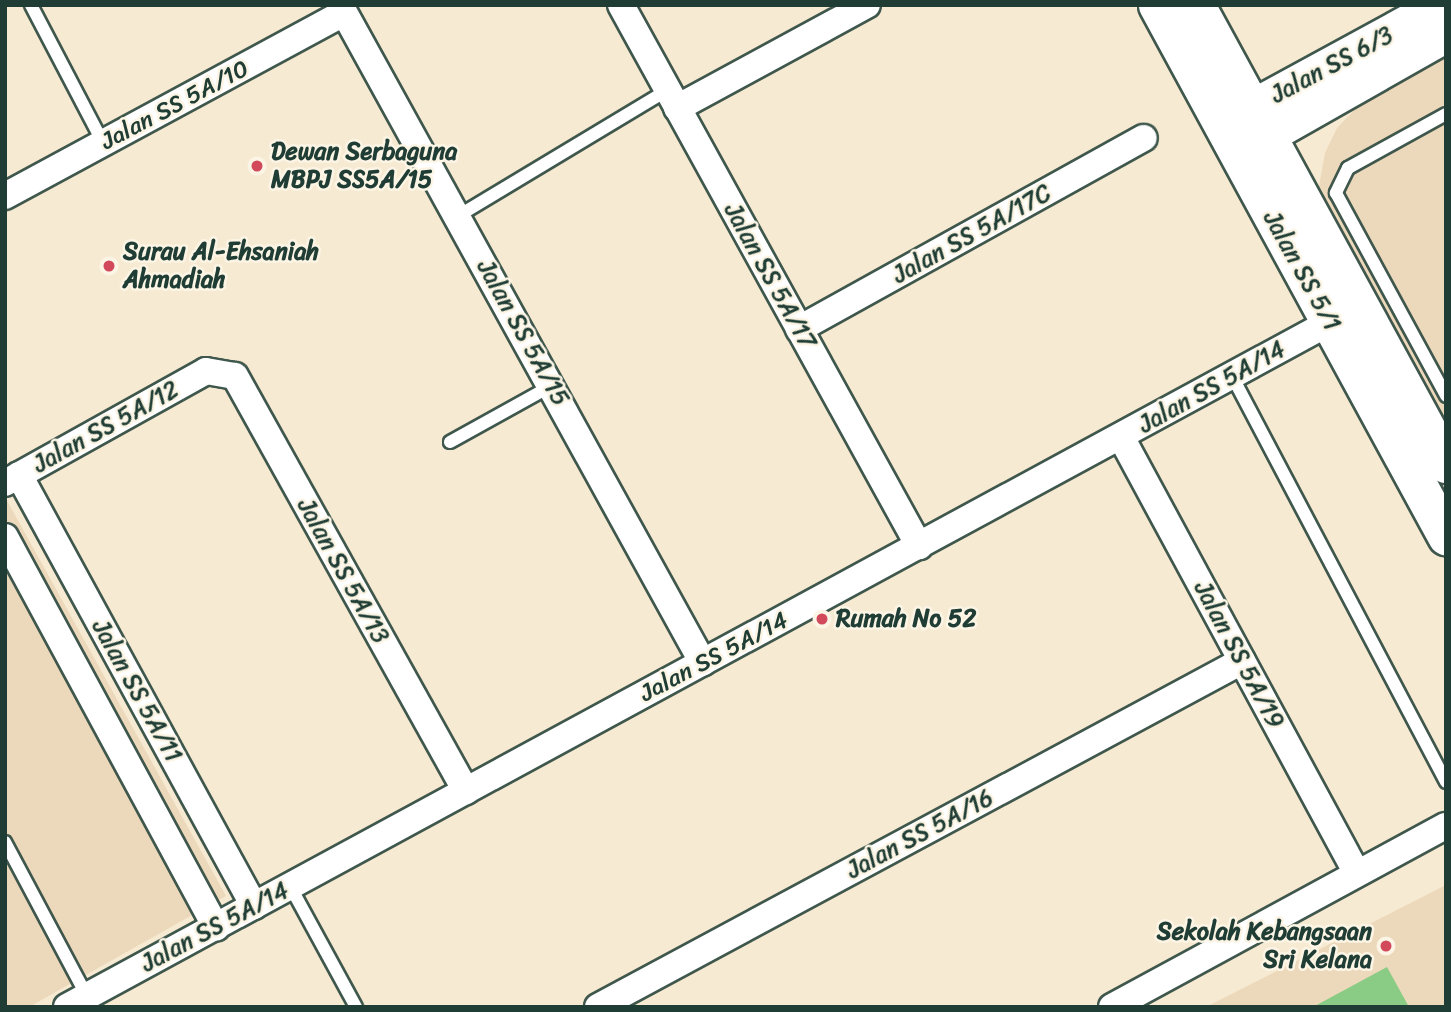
<!DOCTYPE html>
<style>
body{margin:0}
#map{position:relative;width:1451px;height:1012px;overflow:hidden;background:#f7ead2;font-family:Sriracha,sans-serif}
div>[style]{position:absolute}
.built>*{inset:0;background:#ecd8ba}
.green>*{inset:0;background:#8acc85}
.roads{filter:drop-shadow(2px 0 #3f574c) drop-shadow(-2px 0 #3f574c) drop-shadow(0 2px #3f574c) drop-shadow(0 -2px #3f574c)}
.lane>*{height:12px;margin:-6px;padding:0 6px;transform-origin:6px;border-radius:6px;background:#fff}
.street>*{height:26px;margin:-13px;padding:0 13px;transform-origin:13px;border-radius:13px;background:#fff}
.secondary>*{height:37px;margin:-18.5px;padding:0 18.5px;transform-origin:18.5px;border-radius:18.5px;background:#fff}
.dots>*{width:19px;height:19px;translate:-50% -50%;box-sizing:border-box;border:4px solid #fcf5e5;border-radius:50%}
span{translate:-50% -50%;white-space:nowrap;text-align:center;line-height:1.15;-webkit-text-stroke:5px #fcf5e5;paint-order:stroke}
.street-label{font-size:24px;color:#1f3d34}
.poi-label{font-size:24px;color:#1f3d34;font-weight:700}
.left{translate:0 -50%;text-align:left}
.right{translate:-100% -50%;text-align:right}
.frame{position:absolute;inset:0;border:7px solid #1f3d34;pointer-events:none}
</style>
<div id="map">
<div class="built">
<div style="clip-path:polygon(1446px 56px,1446px 428px,1319px 186px,1325px 153px,1337px 128px,1367px 97px)"></div>
<div style="clip-path:polygon(5px 497px,226px 896px,29px 1007px,5px 1007px)"></div>
<div style="clip-path:polygon(1446px 885px,1446px 1007px,1206px 1007px)"></div>
</div>
<div class="green">
<div style="clip-path:polygon(1387px 967px,1409px 1007px,1313px 1007px)"></div>
</div>
<div class="roads">
<div class="lane">
<div style="left:31px;top:5px;width:156px;rotate:62.4deg"></div>
<div style="left:1446px;top:114px;width:112px;rotate:151.1deg"></div>
<div style="left:1348px;top:168px;width:28px;rotate:116deg"></div>
<div style="left:1336px;top:193px;width:231px;rotate:61.5deg"></div>
<div style="left:458px;top:216px;width:245px;rotate:-31deg"></div>
<div style="left:1232px;top:376px;width:459px;rotate:62.2deg"></div>
<div style="left:450px;top:442px;width:115px;rotate:-29deg"></div>
<div style="left:5px;top:842px;width:174px;rotate:62deg"></div>
<div style="left:290px;top:886px;width:138px;rotate:61.4deg"></div>
</div>
<div class="street">
<div style="left:340px;top:5px;width:751px;rotate:61.12deg"></div>
<div style="left:621px;top:5px;width:618px;rotate:61.15deg"></div>
<div style="left:677px;top:108px;width:216px;rotate:-28.5deg"></div>
<div style="left:5px;top:196px;width:385px;rotate:-28.4deg"></div>
<div style="left:799px;top:329px;width:394px;rotate:-29deg"></div>
<div style="left:1121px;top:437px;width:496px;rotate:61.6deg"></div>
<div style="left:19px;top:475px;width:491px;rotate:61.4deg"></div>
<div style="left:5px;top:483px;width:230px;rotate:-29.1deg"></div>
<div style="left:206px;top:371px;width:29px;rotate:10deg"></div>
<div style="left:235px;top:376px;width:475px;rotate:60.9deg"></div>
<div style="left:5px;top:537px;width:444px;rotate:61.6deg"></div>
<div style="left:67px;top:1007px;width:1454px;rotate:-28.47deg"></div>
<div style="left:598px;top:1007px;width:731px;rotate:-28.25deg"></div>
<div style="left:1112px;top:1007px;width:380px;rotate:-28.5deg"></div>
</div>
<div class="secondary">
<div style="left:1157px;top:5px;width:605px;rotate:61.44deg"></div>
<div style="left:1196px;top:5px;width:523px;rotate:61.42deg"></div>
<div style="left:1232px;top:119px;width:238px;rotate:-28.6deg"></div>
<div style="left:1247px;top:146px;width:229px;rotate:-29.6deg"></div>
</div>
</div>
<div class="dots">
<div style="left:257px;top:166px;background:#d1495b"></div>
<div style="left:109px;top:266px;background:#d1495b"></div>
<div style="left:822px;top:619px;background:#d1495b"></div>
<div style="left:1386px;top:946px;background:#d1495b"></div>
</div>
<div class="street-label">
<span style="left:1332px;top:65px;rotate:-28deg">Jalan SS 6/3</span>
<span style="left:175px;top:105px;rotate:-28deg">Jalan SS 5A/10</span>
<span style="left:972px;top:234px;rotate:-29deg">Jalan SS 5A/17C</span>
<span style="left:1302px;top:271px;rotate:61deg">Jalan SS 5/1</span>
<span style="left:770px;top:276px;rotate:61deg">Jalan SS 5A/17</span>
<span style="left:523px;top:333px;rotate:61deg">Jalan SS 5A/15</span>
<span style="left:1212px;top:387px;rotate:-29deg">Jalan SS 5A/14</span>
<span style="left:106px;top:427px;rotate:-29deg">Jalan SS 5A/12</span>
<span style="left:343px;top:571px;rotate:61deg">Jalan SS 5A/13</span>
<span style="left:1239px;top:655px;rotate:62deg">Jalan SS 5A/19</span>
<span style="left:714px;top:657px;rotate:-28deg">Jalan SS 5A/14</span>
<span style="left:137px;top:691px;rotate:61deg">Jalan SS 5A/11</span>
<span style="left:920px;top:834px;rotate:-28deg">Jalan SS 5A/16</span>
<span style="left:215px;top:927px;rotate:-28deg">Jalan SS 5A/14</span>
</div>
<div class="poi-label">
<span class="left" style="left:271px;top:166px">Dewan Serbaguna<br>MBPJ SS5A/15</span>
<span class="left" style="left:123px;top:266px">Surau Al-Ehsaniah<br>Ahmadiah</span>
<span class="left" style="left:836px;top:619px">Rumah No 52</span>
<span class="right" style="left:1372px;top:946px">Sekolah Kebangsaan<br>Sri Kelana</span>
</div>
<div class="frame"></div>
</div>
